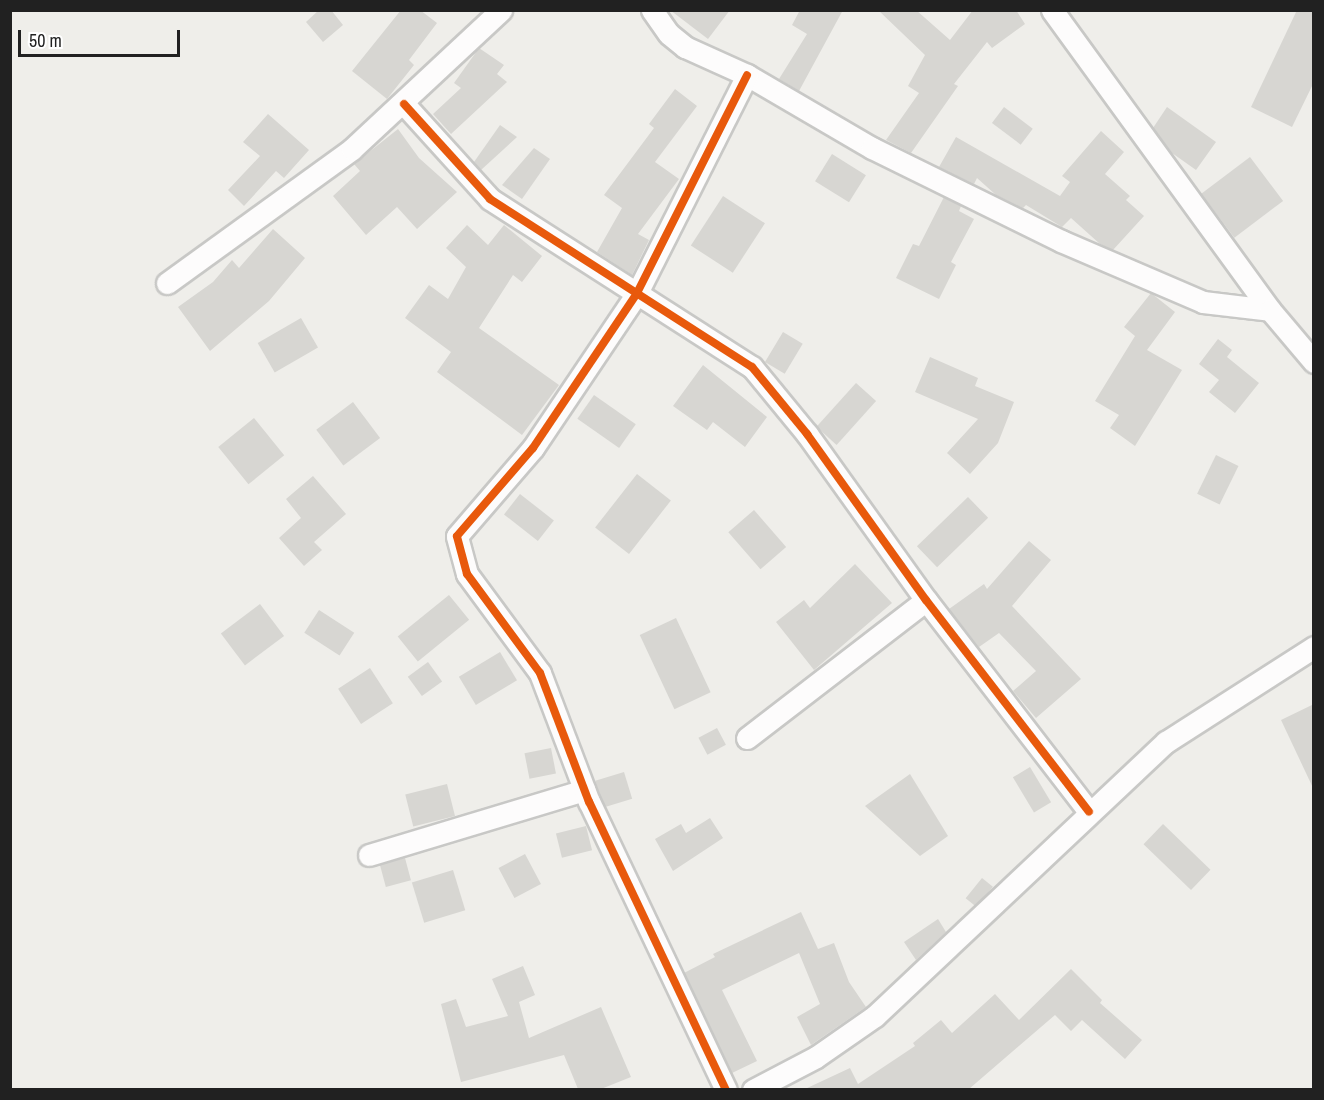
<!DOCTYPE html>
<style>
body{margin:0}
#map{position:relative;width:1324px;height:1100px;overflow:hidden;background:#efeeea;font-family:"Archivo Narrow",sans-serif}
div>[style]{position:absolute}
.building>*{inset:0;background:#d7d6d2;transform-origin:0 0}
.roads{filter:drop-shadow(2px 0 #c8c8c6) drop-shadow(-2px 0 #c8c8c6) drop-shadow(0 2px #c8c8c6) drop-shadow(0 -2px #c8c8c6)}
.minor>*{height:21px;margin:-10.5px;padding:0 10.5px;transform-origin:10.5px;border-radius:10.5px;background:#fdfcfc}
.cycleway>*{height:8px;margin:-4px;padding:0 4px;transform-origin:4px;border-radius:4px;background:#e8590c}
span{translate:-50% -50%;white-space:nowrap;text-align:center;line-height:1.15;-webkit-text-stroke:6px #fff;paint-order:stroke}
.frame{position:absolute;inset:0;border:12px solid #212121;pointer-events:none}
.scale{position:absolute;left:18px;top:30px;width:162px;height:27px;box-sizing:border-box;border:3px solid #212121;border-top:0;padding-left:8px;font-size:18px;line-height:21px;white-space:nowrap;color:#212121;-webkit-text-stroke:4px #fff;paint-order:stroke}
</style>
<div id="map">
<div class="building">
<div style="clip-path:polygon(319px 10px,331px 10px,343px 25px,323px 42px,306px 22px)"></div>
<div style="clip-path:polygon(401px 10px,420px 10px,437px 23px,409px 60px,414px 65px,387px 99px,352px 71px)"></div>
<div style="clip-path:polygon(670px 10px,730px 10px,708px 39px)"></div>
<div style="clip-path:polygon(800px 10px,843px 10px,799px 91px,779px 79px,807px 34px,792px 25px)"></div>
<div style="clip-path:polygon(878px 10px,916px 10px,950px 40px,973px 10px,1016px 10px,1025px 24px,992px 48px,987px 42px,954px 84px,958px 86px,911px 153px,886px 140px,919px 93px,908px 86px,925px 55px)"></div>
<div style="clip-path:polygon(1297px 10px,1314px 10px,1314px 82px,1292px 127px,1251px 107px)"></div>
<div style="clip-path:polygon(479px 48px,504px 65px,497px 74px,507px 82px,451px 134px,433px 114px,461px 88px,454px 83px)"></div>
<div style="clip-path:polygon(675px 89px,697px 106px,655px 162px,679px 179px,638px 234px,649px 240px,632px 275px,597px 252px,622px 208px,604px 195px,654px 128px,649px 124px)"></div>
<div style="left:1004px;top:107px;width:36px;height:20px;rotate:37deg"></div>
<div style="clip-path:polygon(1167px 107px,1216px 142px,1196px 170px,1172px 153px,1153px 128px)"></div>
<div style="clip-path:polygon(268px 114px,309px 150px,284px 178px,276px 171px,244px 206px,228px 190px,260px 156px,243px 142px)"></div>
<div style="clip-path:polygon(500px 125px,517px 137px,481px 170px,474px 162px)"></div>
<div style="clip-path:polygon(398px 129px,419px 158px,457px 192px,417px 229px,397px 207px,366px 235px,333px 196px,360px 171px,354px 164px)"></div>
<div style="clip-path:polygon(1101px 131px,1124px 152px,1105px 174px,1130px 196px,1126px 200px,1144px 216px,1113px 250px,1100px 244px,1071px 218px,1062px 227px,1026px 205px,1023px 208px,996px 195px,977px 178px,974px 184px,939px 167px,956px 137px,1060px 196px,1070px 182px,1062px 176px)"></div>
<div style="clip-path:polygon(534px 148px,550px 159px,522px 199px,502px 185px)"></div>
<div style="left:832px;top:154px;width:40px;height:32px;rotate:32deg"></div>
<div style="left:1250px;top:157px;width:55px;height:61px;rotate:53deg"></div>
<div style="left:723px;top:196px;width:50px;height:59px;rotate:33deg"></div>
<div style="clip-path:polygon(944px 197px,961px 206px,959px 211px,974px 219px,951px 262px,956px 265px,939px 299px,896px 278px,913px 244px,919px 246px)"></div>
<div style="clip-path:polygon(467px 225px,488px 245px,504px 225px,542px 256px,522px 282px,513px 275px,479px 328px,559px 385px,522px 435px,437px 372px,451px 352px,405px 318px,429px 285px,448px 299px,466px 267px,446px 248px)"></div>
<div style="clip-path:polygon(273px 229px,305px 258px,269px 301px,210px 351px,178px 307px,213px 282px,232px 260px,239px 268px)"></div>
<div style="clip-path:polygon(1151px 293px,1175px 312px,1147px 350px,1182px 370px,1135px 446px,1110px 428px,1119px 415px,1095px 401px,1135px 336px,1124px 327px)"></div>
<div style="left:301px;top:318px;width:34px;height:50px;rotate:60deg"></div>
<div style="left:783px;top:332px;width:23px;height:35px;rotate:31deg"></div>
<div style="clip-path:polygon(1218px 339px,1232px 350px,1227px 357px,1259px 383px,1235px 413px,1209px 392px,1219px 380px,1199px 364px)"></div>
<div style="clip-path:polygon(930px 357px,978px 378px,975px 386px,1014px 402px,998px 443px,970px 474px,947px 453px,978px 419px,915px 392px)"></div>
<div style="clip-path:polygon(703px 365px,767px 417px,745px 447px,713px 422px,707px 430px,673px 406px)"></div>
<div style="left:856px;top:383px;width:27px;height:59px;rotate:42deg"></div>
<div style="left:594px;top:395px;width:51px;height:29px;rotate:35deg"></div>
<div style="left:353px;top:402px;width:45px;height:46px;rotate:53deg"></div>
<div style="left:254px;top:418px;width:48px;height:46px;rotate:51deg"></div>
<div style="left:1216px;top:455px;width:25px;height:43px;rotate:26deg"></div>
<div style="left:637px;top:474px;width:43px;height:68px;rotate:38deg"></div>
<div style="clip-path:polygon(313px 476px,346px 514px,314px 542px,322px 550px,304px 566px,279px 538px,301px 518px,286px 499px)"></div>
<div style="left:520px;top:494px;width:43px;height:26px;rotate:38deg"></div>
<div style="left:968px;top:497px;width:29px;height:71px;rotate:46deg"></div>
<div style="left:754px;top:510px;width:49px;height:34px;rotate:49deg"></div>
<div style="clip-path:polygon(1029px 541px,1051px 560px,1012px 606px,1081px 679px,1036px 718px,1013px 691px,1036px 671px,999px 633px,979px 647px,949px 609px,984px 584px,987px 589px)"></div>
<div style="clip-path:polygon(855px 564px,892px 603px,814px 670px,776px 622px,804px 600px,810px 608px)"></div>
<div style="left:449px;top:595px;width:32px;height:66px;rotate:51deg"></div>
<div style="left:260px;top:604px;width:40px;height:49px;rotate:53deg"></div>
<div style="left:319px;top:610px;width:42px;height:27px;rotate:33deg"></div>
<div style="left:676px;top:618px;width:82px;height:40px;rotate:65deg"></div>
<div style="left:500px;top:652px;width:33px;height:48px;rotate:59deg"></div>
<div style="left:428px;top:662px;width:24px;height:25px;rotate:54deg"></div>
<div style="left:370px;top:668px;width:42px;height:38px;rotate:57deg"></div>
<div style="clip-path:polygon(1314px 704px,1314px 790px,1281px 720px)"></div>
<div style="left:717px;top:728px;width:19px;height:21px;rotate:62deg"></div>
<div style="left:551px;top:748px;width:26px;height:27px;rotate:79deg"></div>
<div style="left:1030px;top:767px;width:41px;height:20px;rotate:59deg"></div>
<div style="left:624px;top:772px;width:28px;height:30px;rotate:73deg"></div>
<div style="clip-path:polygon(910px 774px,948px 836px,920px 856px,865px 806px)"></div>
<div style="left:447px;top:784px;width:33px;height:43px;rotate:76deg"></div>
<div style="clip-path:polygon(710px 818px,723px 838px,673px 871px,655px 839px,681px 824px,686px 833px)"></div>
<div style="left:1163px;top:824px;width:66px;height:28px;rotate:44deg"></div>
<div style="left:586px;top:826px;width:25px;height:31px;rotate:76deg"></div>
<div style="left:525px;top:854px;width:34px;height:30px;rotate:62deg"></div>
<div style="left:405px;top:858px;width:23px;height:26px;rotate:75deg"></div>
<div style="left:453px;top:870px;width:42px;height:43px;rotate:73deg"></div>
<div style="left:982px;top:878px;width:14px;height:26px;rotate:39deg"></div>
<div style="clip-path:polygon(801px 912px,818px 949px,834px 943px,849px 982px,866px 1007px,811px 1045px,797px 1017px,820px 1004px,799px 953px,722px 990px,757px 1061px,732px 1073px,684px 973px,715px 957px,713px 954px)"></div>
<div style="clip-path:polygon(938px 919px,946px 932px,916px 960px,904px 942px)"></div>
<div style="clip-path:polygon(523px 966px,535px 995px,519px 1002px,529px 1038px,601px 1007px,631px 1077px,601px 1089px,578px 1089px,564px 1055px,461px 1082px,441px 1004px,456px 999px,466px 1027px,508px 1016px,492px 979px)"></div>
<div style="clip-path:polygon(1071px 969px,1102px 1000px,1100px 1003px,1142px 1040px,1125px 1059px,1082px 1020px,1071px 1031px,1055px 1015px,969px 1089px,805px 1089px,850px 1068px,858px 1084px,915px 1046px,913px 1043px,941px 1020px,952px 1033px,995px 994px,1019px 1020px)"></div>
</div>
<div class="roads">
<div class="minor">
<div style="left:652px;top:10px;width:29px;rotate:55deg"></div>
<div style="left:669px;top:34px;width:21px;rotate:39deg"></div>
<div style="left:685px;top:47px;width:68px;rotate:24.3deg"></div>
<div style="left:747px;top:75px;width:145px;rotate:30.3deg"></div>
<div style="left:872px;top:148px;width:211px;rotate:26.2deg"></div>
<div style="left:1061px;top:241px;width:155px;rotate:23.2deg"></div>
<div style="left:1203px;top:302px;width:67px;rotate:6.8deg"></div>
<div style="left:1052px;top:10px;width:371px;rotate:54deg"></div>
<div style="left:1270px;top:310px;width:68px;rotate:49.8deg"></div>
<div style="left:404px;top:104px;width:128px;rotate:47.8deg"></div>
<div style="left:490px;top:199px;width:311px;rotate:32.7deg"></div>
<div style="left:752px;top:367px;width:87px;rotate:50.6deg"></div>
<div style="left:807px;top:434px;width:204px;rotate:54.4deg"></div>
<div style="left:926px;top:600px;width:267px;rotate:52.4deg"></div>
<div style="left:167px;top:283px;width:228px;rotate:-35.9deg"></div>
<div style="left:352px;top:149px;width:204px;rotate:-43deg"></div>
<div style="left:747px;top:738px;width:226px;rotate:-37.6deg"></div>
<div style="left:369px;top:855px;width:225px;rotate:-16.8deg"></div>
<div style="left:726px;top:1090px;width:319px;rotate:-115.4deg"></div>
<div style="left:589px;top:802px;width:138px;rotate:-110.8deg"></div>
<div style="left:540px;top:673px;width:123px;rotate:-126.4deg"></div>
<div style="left:467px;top:574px;width:39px;rotate:-105deg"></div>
<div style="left:457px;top:536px;width:116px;rotate:-49.2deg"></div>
<div style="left:533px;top:448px;width:187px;rotate:-56.1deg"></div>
<div style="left:637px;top:293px;width:244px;rotate:-63.2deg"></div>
<div style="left:753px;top:1090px;width:71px;rotate:-27.6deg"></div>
<div style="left:816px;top:1057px;width:72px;rotate:-34.8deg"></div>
<div style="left:875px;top:1016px;width:400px;rotate:-43.3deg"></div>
<div style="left:1166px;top:742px;width:176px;rotate:-32.7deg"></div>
</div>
</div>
<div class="cycleway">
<div style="left:404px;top:104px;width:128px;rotate:47.8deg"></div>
<div style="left:490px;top:199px;width:311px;rotate:32.7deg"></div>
<div style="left:752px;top:367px;width:87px;rotate:50.6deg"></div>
<div style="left:807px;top:434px;width:204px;rotate:54.4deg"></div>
<div style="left:926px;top:600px;width:267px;rotate:52.4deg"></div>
<div style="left:726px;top:1090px;width:319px;rotate:-115.4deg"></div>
<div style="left:589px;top:802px;width:138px;rotate:-110.8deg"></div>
<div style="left:540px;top:673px;width:123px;rotate:-126.4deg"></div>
<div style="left:467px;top:574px;width:39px;rotate:-105deg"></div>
<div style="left:457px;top:536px;width:116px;rotate:-49.2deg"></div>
<div style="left:533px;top:448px;width:187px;rotate:-56.1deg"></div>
<div style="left:637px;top:293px;width:244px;rotate:-63.2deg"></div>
</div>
<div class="frame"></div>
<div class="scale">50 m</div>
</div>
